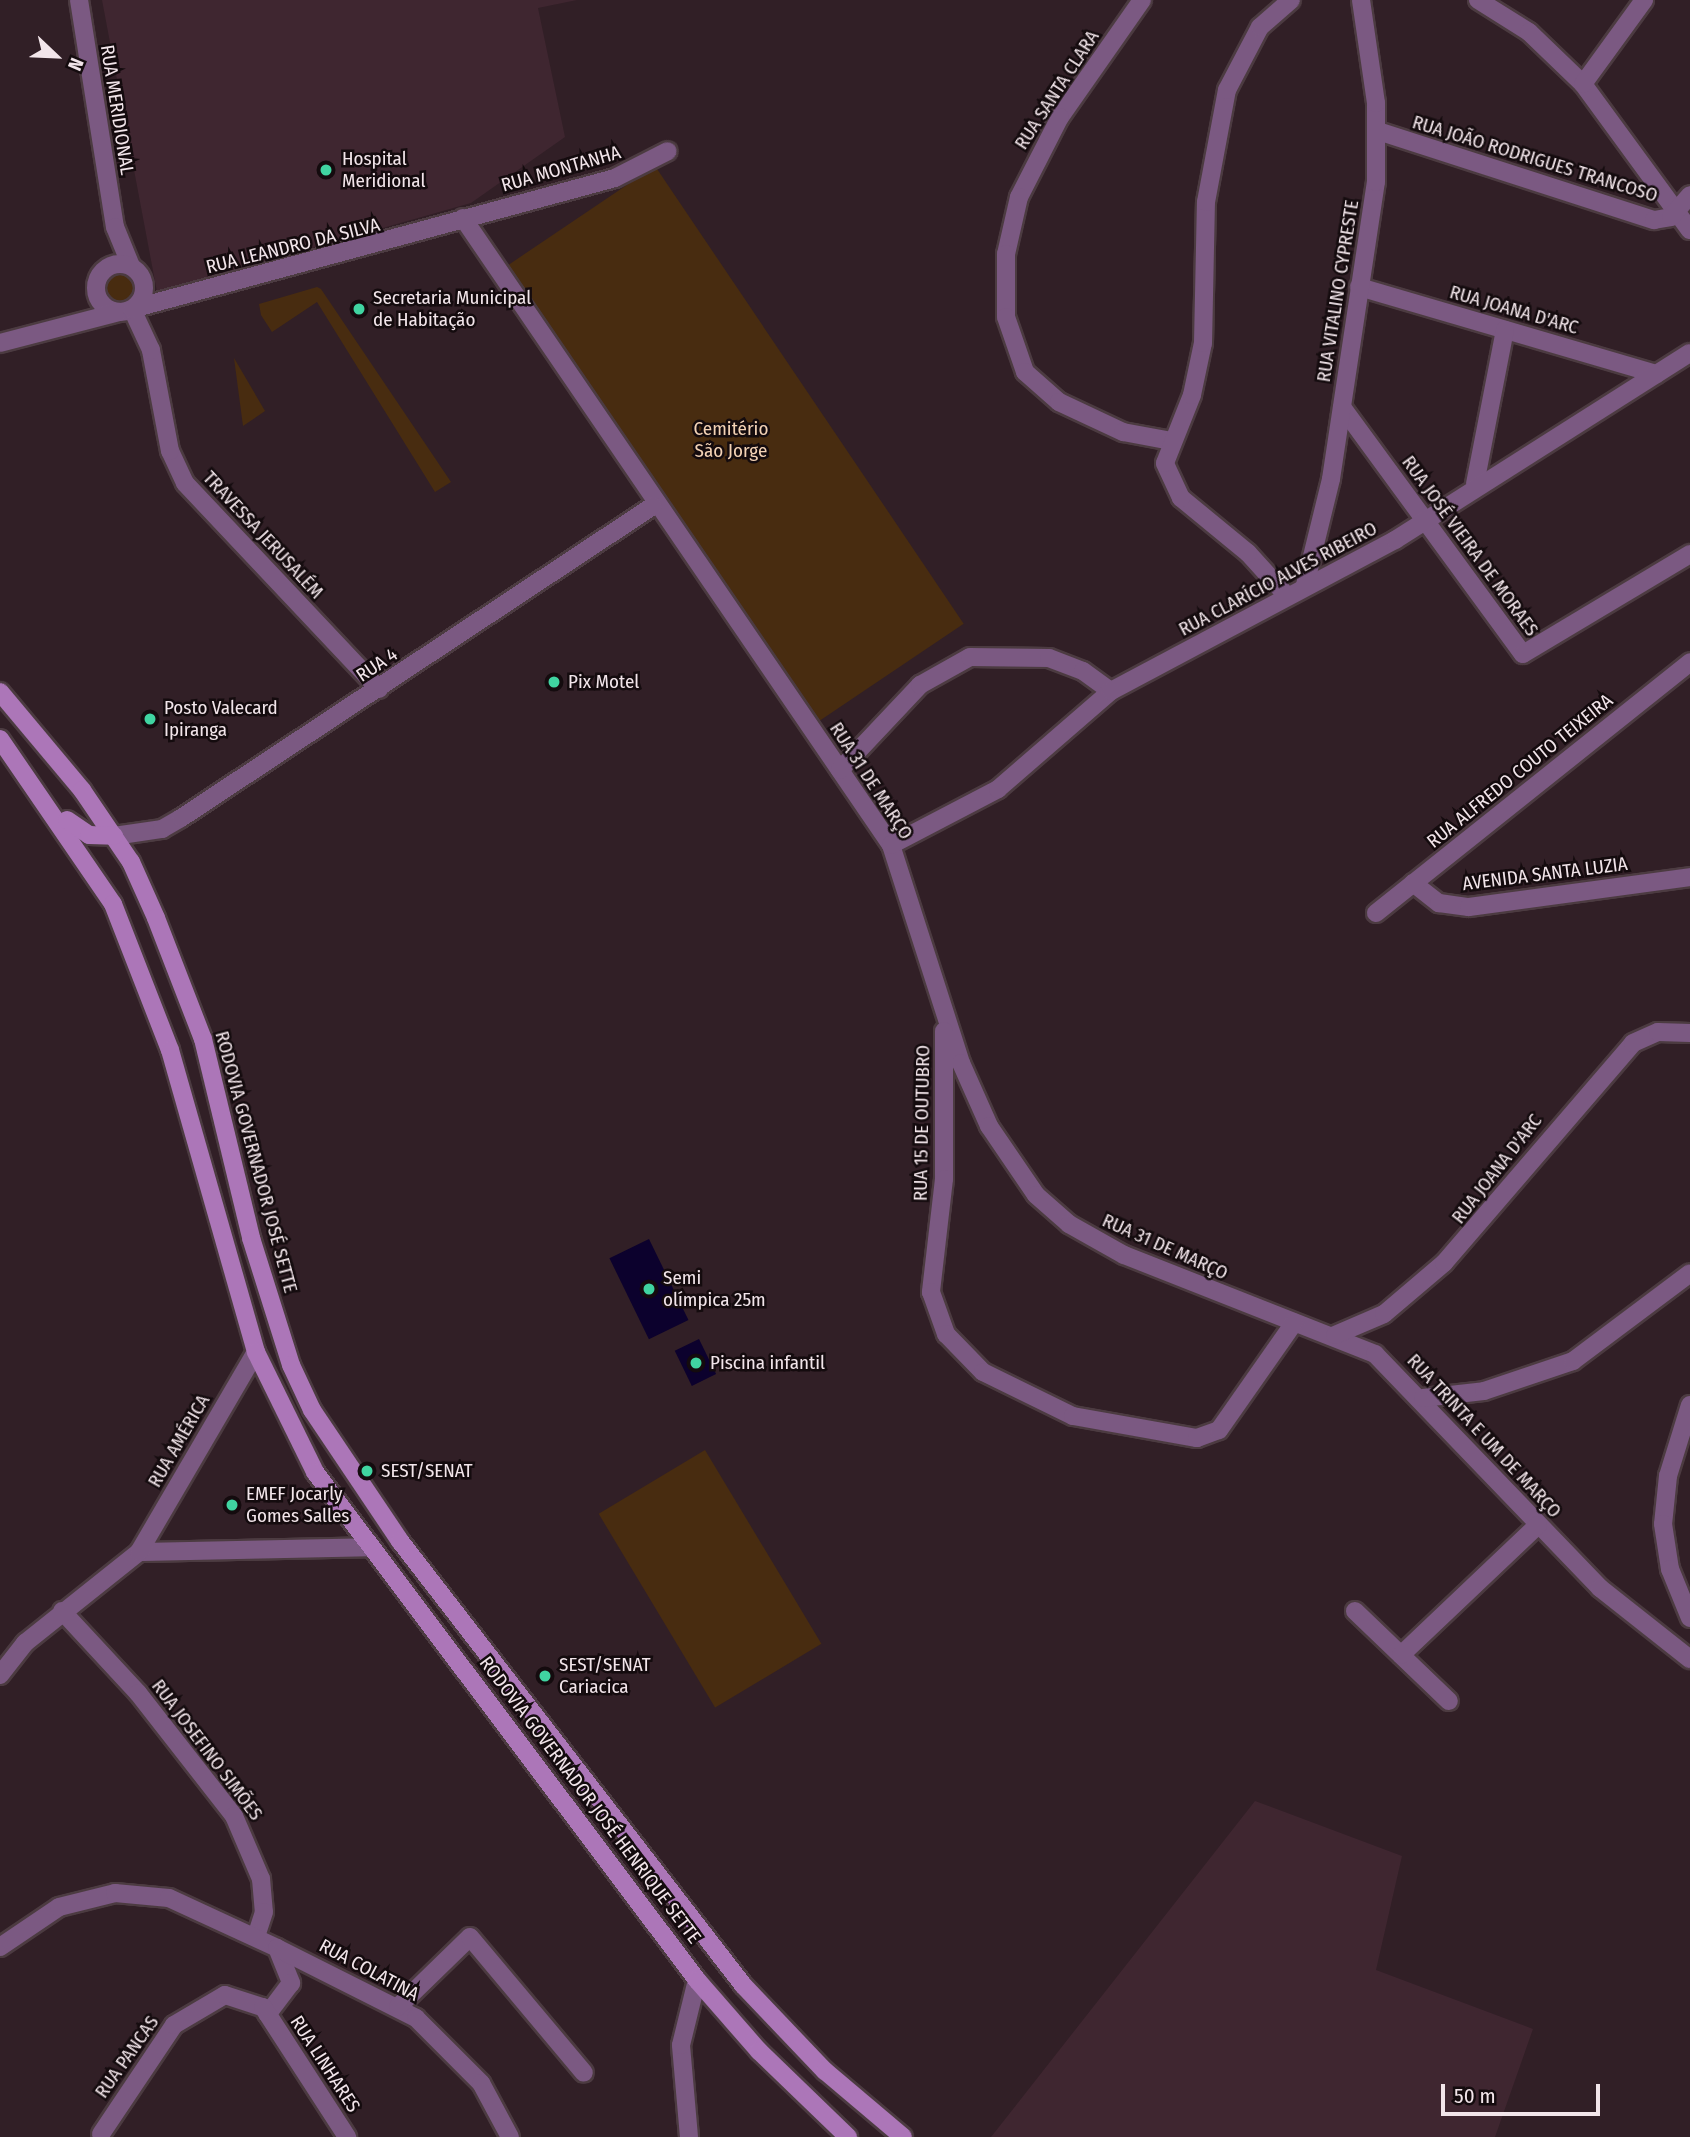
<!DOCTYPE html>
<meta charset="utf-8">
<style>
body{margin:0}
#map{position:relative;width:1690px;height:2137px;overflow:hidden;background:#311f26;font-family:"Fira Sans Condensed",sans-serif}
div>[style]{position:absolute}
.built>*{inset:0;background:#3f2630}
.green>*{inset:0;background:#482c10;transform-origin:0 0}
.round{border-radius:50%}
.water>*{inset:0;background:#0c012d;transform-origin:0 0}
.roads{filter:drop-shadow(2px 0 #4c3b41) drop-shadow(-2px 0 #4c3b41) drop-shadow(0 2px #4c3b41) drop-shadow(0 -2px #4c3b41)}
.minor>*{height:18px;margin:-9px;padding:0 9px;transform-origin:9px;border-radius:9px;background:#7b5982}
.minor>.ring{margin:-9px;padding:0;box-sizing:content-box;background:none;border:18px solid #7b5982;border-radius:50%}
.secondary>*{height:18px;margin:-9px;padding:0 9px;transform-origin:9px;border-radius:9px;background:#ac76b8}
.dots>*{width:19px;height:19px;translate:-50% -50%;box-sizing:border-box;border:4px solid #140b0e;border-radius:50%}
span{translate:-50% -50%;white-space:nowrap;text-align:center;line-height:1.15;-webkit-text-stroke:5px #140b0e;paint-order:stroke}
.street-label{font-size:19px;color:#f2e5ea}
.poi-label{font-size:19px;color:#f2e5ea}
.left{translate:0 -50%;text-align:left}
.park-label{font-size:19px;color:#f3d2b5}
.north{position:absolute;left:21px;top:21px;width:70px;height:70px;-webkit-text-stroke:5px #140b0e;paint-order:stroke;rotate:113deg;font-size:19px;font-weight:700;line-height:28px;text-align:center;color:#f2e5ea}
.north::after{content:'';display:block;margin:auto;width:24px;height:32px;background:#f2e5ea;clip-path:polygon(50% 0,100% 100%,50% 72%,0 100%)}
.scale{position:absolute;left:1441px;top:2084px;width:159px;height:32px;box-sizing:border-box;border:4px solid #f2e5ea;border-top:0;padding-left:9px;font-size:21px;line-height:24px;white-space:nowrap;color:#f2e5ea;-webkit-text-stroke:5px #140b0e;paint-order:stroke}
</style>
<div id="map">
<div class="built">
<div style="clip-path:polygon(102px 0,577px 0,538px 8px,565px 137px,471px 203px,157px 292px)"></div>
<div style="clip-path:polygon(1255px 1801px,1402px 1856px,1376px 1970px,1533px 2029px,1495px 2137px,991px 2137px)"></div>
</div>
<div class="green">
<div style="left:655px;top:166px;width:552px;height:185px;rotate:56deg"></div>
<div class="round" style="left:97px;top:264px;width:46px;height:46px"></div>
<div style="clip-path:polygon(317px 287px,321px 289px,451px 482px,435px 492px,317px 302px,272px 332px,261px 315px,259px 304px)"></div>
<div style="clip-path:polygon(234px 358px,265px 411px,243px 426px)"></div>
<div style="left:705px;top:1450px;width:226px;height:124px;rotate:59deg"></div>
</div>
<div class="water">
<div style="left:649px;top:1239px;width:90px;height:44px;rotate:64deg"></div>
<div style="left:699px;top:1339px;width:39px;height:27px;rotate:64deg"></div>
</div>
<div class="roads">
<div class="minor">
<div style="left:79px;top:0;width:230px;rotate:81deg"></div>
<div style="left:115px;top:227px;width:42px;rotate:67.7deg"></div>
<div style="left:1142px;top:0;width:143px;rotate:125deg"></div>
<div style="left:1060px;top:117px;width:90px;rotate:117.1deg"></div>
<div style="left:1019px;top:197px;width:58px;rotate:102.8deg"></div>
<div style="left:1006px;top:254px;width:63px;rotate:90deg"></div>
<div style="left:1006px;top:317px;width:58px;rotate:70.9deg"></div>
<div style="left:1025px;top:372px;width:45px;rotate:41.4deg"></div>
<div style="left:1059px;top:402px;width:71px;rotate:25.1deg"></div>
<div style="left:1123px;top:432px;width:50px;rotate:10.4deg"></div>
<div style="left:1478px;top:0;width:60px;rotate:32.1deg"></div>
<div style="left:1529px;top:32px;width:75px;rotate:43.9deg"></div>
<div style="left:1583px;top:84px;width:181px;rotate:53.8deg"></div>
<div style="left:1583px;top:84px;width:104px;rotate:-54deg"></div>
<div style="left:1378px;top:131px;width:290px;rotate:17.9deg"></div>
<div style="left:1654px;top:220px;width:17px;rotate:-10deg"></div>
<div style="left:1671px;top:217px;width:29px;rotate:-49deg"></div>
<div style="left:463px;top:218px;width:759px;rotate:55.68deg"></div>
<div style="left:891px;top:845px;width:229px;rotate:72.2deg"></div>
<div style="left:961px;top:1063px;width:69px;rotate:66deg"></div>
<div style="left:989px;top:1126px;width:83px;rotate:55.7deg"></div>
<div style="left:1036px;top:1195px;width:44px;rotate:41.3deg"></div>
<div style="left:1069px;top:1224px;width:63px;rotate:29.4deg"></div>
<div style="left:1124px;top:1255px;width:270px;rotate:21.5deg"></div>
<div style="left:1375px;top:1354px;width:325px;rotate:46.1deg"></div>
<div style="left:1600px;top:1588px;width:115px;rotate:38.3deg"></div>
<div class="ring" style="left:96px;top:264px;width:30px;height:30px"></div>
<div style="left:1359px;top:287px;width:310px;rotate:16.3deg"></div>
<div style="left:0;top:343px;width:123px;rotate:-14.6deg"></div>
<div style="left:1342px;top:407px;width:306px;rotate:53.8deg"></div>
<div style="left:1523px;top:654px;width:195px;rotate:-30.9deg"></div>
<div style="left:1475px;top:484px;width:157px;rotate:-79deg"></div>
<div style="left:1305px;top:585px;width:109px;rotate:-76.2deg"></div>
<div style="left:1331px;top:479px;width:300px;rotate:-81.4deg"></div>
<div style="left:1376px;top:182px;width:79px;rotate:-90deg"></div>
<div style="left:1376px;top:103px;width:104px;rotate:-98.3deg"></div>
<div style="left:1287px;top:596px;width:58px;rotate:-132.2deg"></div>
<div style="left:1248px;top:553px;width:87px;rotate:-140.6deg"></div>
<div style="left:1181px;top:498px;width:38px;rotate:-115deg"></div>
<div style="left:1165px;top:463px;width:73px;rotate:-68.3deg"></div>
<div style="left:1192px;top:395px;width:53px;rotate:-78.1deg"></div>
<div style="left:1203px;top:343px;width:141px;rotate:-88.8deg"></div>
<div style="left:1206px;top:202px;width:114px;rotate:-79.4deg"></div>
<div style="left:1227px;top:90px;width:71px;rotate:-62.4deg"></div>
<div style="left:1260px;top:27px;width:41px;rotate:-41.1deg"></div>
<div style="left:379px;top:689px;width:283px;rotate:-133.3deg"></div>
<div style="left:185px;top:483px;width:35px;rotate:-115deg"></div>
<div style="left:170px;top:451px;width:103px;rotate:-100.7deg"></div>
<div style="left:151px;top:350px;width:45px;rotate:-114.9deg"></div>
<div style="left:132px;top:309px;width:500px;rotate:-15.17deg"></div>
<div style="left:615px;top:178px;width:59px;rotate:-27deg"></div>
<div style="left:840px;top:770px;width:117px;rotate:-46.7deg"></div>
<div style="left:920px;top:685px;width:57px;rotate:-29.2deg"></div>
<div style="left:970px;top:657px;width:79px;rotate:0.7deg"></div>
<div style="left:1049px;top:658px;width:36px;rotate:21deg"></div>
<div style="left:1083px;top:671px;width:34px;rotate:36deg"></div>
<div style="left:114px;top:836px;width:49px;rotate:-8.3deg"></div>
<div style="left:162px;top:829px;width:22px;rotate:-30deg"></div>
<div style="left:181px;top:818px;width:566px;rotate:-33.47deg"></div>
<div style="left:891px;top:845px;width:121px;rotate:-27.6deg"></div>
<div style="left:998px;top:789px;width:150px;rotate:-40.9deg"></div>
<div style="left:1111px;top:691px;width:322px;rotate:-28deg"></div>
<div style="left:1395px;top:540px;width:349px;rotate:-32.4deg"></div>
<div style="left:1413px;top:883px;width:33px;rotate:38deg"></div>
<div style="left:1439px;top:903px;width:30px;rotate:8deg"></div>
<div style="left:1469px;top:907px;width:223px;rotate:-7.7deg"></div>
<div style="left:1376px;top:913px;width:402px;rotate:-38.6deg"></div>
<div style="left:944px;top:1031px;width:148px;rotate:90deg"></div>
<div style="left:944px;top:1179px;width:114px;rotate:96.6deg"></div>
<div style="left:931px;top:1292px;width:45px;rotate:70.3deg"></div>
<div style="left:946px;top:1334px;width:53px;rotate:45.8deg"></div>
<div style="left:983px;top:1372px;width:100px;rotate:26.1deg"></div>
<div style="left:1073px;top:1416px;width:126px;rotate:10.1deg"></div>
<div style="left:1197px;top:1438px;width:23px;rotate:-20deg"></div>
<div style="left:1219px;top:1430px;width:131px;rotate:-55deg"></div>
<div style="left:1335px;top:1335px;width:53px;rotate:-23.2deg"></div>
<div style="left:1384px;top:1314px;width:79px;rotate:-40.4deg"></div>
<div style="left:1444px;top:1263px;width:290px;rotate:-49.3deg"></div>
<div style="left:1633px;top:1043px;width:27px;rotate:-24deg"></div>
<div style="left:1658px;top:1032px;width:32px;rotate:2deg"></div>
<div style="left:1423px;top:1398px;width:61px;rotate:-6.5deg"></div>
<div style="left:1484px;top:1391px;width:94px;rotate:-18.6deg"></div>
<div style="left:1573px;top:1361px;width:146px;rotate:-36.9deg"></div>
<div style="left:1690px;top:1405px;width:74px;rotate:107.2deg"></div>
<div style="left:1668px;top:1476px;width:48px;rotate:95.9deg"></div>
<div style="left:1663px;top:1524px;width:46px;rotate:81.2deg"></div>
<div style="left:1670px;top:1569px;width:53px;rotate:67.8deg"></div>
<div style="left:139px;top:1552px;width:232px;rotate:-1.2deg"></div>
<div style="left:62px;top:1611px;width:112px;rotate:47.2deg"></div>
<div style="left:138px;top:1693px;width:156px;rotate:52deg"></div>
<div style="left:234px;top:1816px;width:69px;rotate:66.8deg"></div>
<div style="left:261px;top:1879px;width:33px;rotate:85deg"></div>
<div style="left:264px;top:1912px;width:25px;rotate:108deg"></div>
<div style="left:1355px;top:1611px;width:130px;rotate:43.8deg"></div>
<div style="left:1401px;top:1655px;width:189px;rotate:-43.5deg"></div>
<div style="left:0;top:1675px;width:41px;rotate:-52deg"></div>
<div style="left:25px;top:1643px;width:146px;rotate:-38.6deg"></div>
<div style="left:139px;top:1552px;width:232px;rotate:-59.7deg"></div>
<div style="left:0;top:1947px;width:71px;rotate:-34.1deg"></div>
<div style="left:59px;top:1907px;width:58px;rotate:-14deg"></div>
<div style="left:115px;top:1893px;width:54px;rotate:5.3deg"></div>
<div style="left:169px;top:1898px;width:119px;rotate:24.8deg"></div>
<div style="left:277px;top:1948px;width:38px;rotate:68deg"></div>
<div style="left:291px;top:1983px;width:39px;rotate:127deg"></div>
<div style="left:277px;top:1948px;width:156px;rotate:26.7deg"></div>
<div style="left:416px;top:2018px;width:92px;rotate:45deg"></div>
<div style="left:481px;top:2083px;width:61px;rotate:61.8deg"></div>
<div style="left:398px;top:2007px;width:100px;rotate:-44.2deg"></div>
<div style="left:470px;top:1937px;width:177px;rotate:50deg"></div>
<div style="left:101px;top:2134px;width:131px;rotate:-56.2deg"></div>
<div style="left:174px;top:2025px;width:59px;rotate:-30.5deg"></div>
<div style="left:225px;top:1995px;width:40px;rotate:18deg"></div>
<div style="left:263px;top:2007px;width:155px;rotate:57.1deg"></div>
<div style="left:689px;top:2137px;width:92px;rotate:-95deg"></div>
<div style="left:681px;top:2045px;width:67px;rotate:-76.2deg"></div>
</div>
<div class="secondary">
<div style="left:0;top:692px;width:128px;rotate:50.1deg"></div>
<div style="left:82px;top:790px;width:87px;rotate:55.8deg"></div>
<div style="left:131px;top:862px;width:61px;rotate:65.9deg"></div>
<div style="left:156px;top:918px;width:130px;rotate:68.8deg"></div>
<div style="left:203px;top:1039px;width:205px;rotate:76.4deg"></div>
<div style="left:251px;top:1238px;width:133px;rotate:72.5deg"></div>
<div style="left:291px;top:1365px;width:50px;rotate:65deg"></div>
<div style="left:312px;top:1410px;width:158px;rotate:56.1deg"></div>
<div style="left:400px;top:1541px;width:561px;rotate:52.31deg"></div>
<div style="left:743px;top:1985px;width:119px;rotate:46.4deg"></div>
<div style="left:825px;top:2071px;width:102px;rotate:40.2deg"></div>
<div style="left:0;top:739px;width:200px;rotate:55.6deg"></div>
<div style="left:113px;top:904px;width:157px;rotate:68.7deg"></div>
<div style="left:170px;top:1050px;width:314px;rotate:74.1deg"></div>
<div style="left:256px;top:1352px;width:134px;rotate:63.8deg"></div>
<div style="left:315px;top:1472px;width:636px;rotate:53.06deg"></div>
<div style="left:697px;top:1980px;width:94px;rotate:48.9deg"></div>
<div style="left:759px;top:2051px;width:124px;rotate:44deg"></div>
<div style="left:67px;top:820px;width:27px;rotate:34deg"></div>
<div style="left:89px;top:835px;width:25px;rotate:2deg"></div>
</div>
</div>
<div class="dots">
<div style="left:326px;top:170px;background:#40d4a1"></div>
<div style="left:359px;top:309px;background:#40d4a1"></div>
<div style="left:554px;top:682px;background:#40d4a1"></div>
<div style="left:150px;top:719px;background:#40d4a1"></div>
<div style="left:649px;top:1289px;background:#40d4a1"></div>
<div style="left:696px;top:1363px;background:#40d4a1"></div>
<div style="left:367px;top:1471px;background:#40d4a1"></div>
<div style="left:232px;top:1505px;background:#40d4a1"></div>
<div style="left:545px;top:1676px;background:#40d4a1"></div>
</div>
<div class="street-label">
<span style="left:1057px;top:90px;rotate:-57deg">RUA SANTA CLARA</span>
<span style="left:117px;top:110px;rotate:81deg">RUA MERIDIONAL</span>
<span style="left:1535px;top:159px;rotate:17deg">RUA JOÃO RODRIGUES TRANCOSO</span>
<span style="left:561px;top:169px;rotate:-16deg">RUA MONTANHA</span>
<span style="left:293px;top:246px;rotate:-14deg">RUA LEANDRO DA SILVA</span>
<span style="left:1338px;top:291px;rotate:-81deg">RUA VITALINO CYPRESTE</span>
<span style="left:1514px;top:310px;rotate:16deg">RUA JOANA D'ARC</span>
<span style="left:263px;top:535px;rotate:47deg">TRAVESSA JERUSALÉM</span>
<span style="left:1470px;top:546px;rotate:54deg">RUA JOSÉ VIEIRA DE MORAES</span>
<span style="left:1278px;top:579px;rotate:-28deg">RUA CLARÍCIO ALVES RIBEIRO</span>
<span style="left:377px;top:665px;rotate:-34deg">RUA 4</span>
<span style="left:1520px;top:771px;rotate:-39deg">RUA ALFREDO COUTO TEIXEIRA</span>
<span style="left:871px;top:781px;rotate:57deg">RUA 31 DE MARÇO</span>
<span style="left:1545px;top:874px;rotate:-7deg">AVENIDA SANTA LUZIA</span>
<span style="left:922px;top:1123px;rotate:-89deg">RUA 15 DE OUTUBRO</span>
<span style="left:256px;top:1162px;rotate:75deg">RODOVIA GOVERNADOR JOSÉ SETTE</span>
<span style="left:1497px;top:1169px;rotate:-52deg">RUA JOANA D'ARC</span>
<span style="left:1165px;top:1247px;rotate:24deg">RUA 31 DE MARÇO</span>
<span style="left:1484px;top:1436px;rotate:47deg">RUA TRINTA E UM DE MARÇO</span>
<span style="left:179px;top:1441px;rotate:-60deg">RUA AMÉRICA</span>
<span style="left:207px;top:1750px;rotate:53deg">RUA JOSEFINO SIMÕES</span>
<span style="left:590px;top:1800px;rotate:53deg">RODOVIA GOVERNADOR JOSÉ HENRIQUE SETTE</span>
<span style="left:369px;top:1970px;rotate:28deg">RUA COLATINA</span>
<span style="left:127px;top:2057px;rotate:-55deg">RUA PANCAS</span>
<span style="left:325px;top:2064px;rotate:57deg">RUA LINHARES</span>
</div>
<div class="poi-label">
<span class="left" style="left:342px;top:170px">Hospital<br>Meridional</span>
<span class="left" style="left:373px;top:309px">Secretaria Municipal<br>de Habitação</span>
<span class="left" style="left:568px;top:682px">Pix Motel</span>
<span class="left" style="left:164px;top:719px">Posto Valecard<br>Ipiranga</span>
<span class="left" style="left:663px;top:1289px">Semi<br>olímpica 25m</span>
<span class="left" style="left:710px;top:1363px">Piscina infantil</span>
<span class="left" style="left:381px;top:1471px">SEST/SENAT</span>
<span class="left" style="left:246px;top:1505px">EMEF Jocarly<br>Gomes Salles</span>
<span class="left" style="left:559px;top:1676px">SEST/SENAT<br>Cariacica</span>
</div>
<div class="park-label">
<span style="left:731px;top:440px">Cemitério<br>São Jorge</span>
</div>
<div class="north">N</div>
<div class="scale">50 m</div>
</div>
